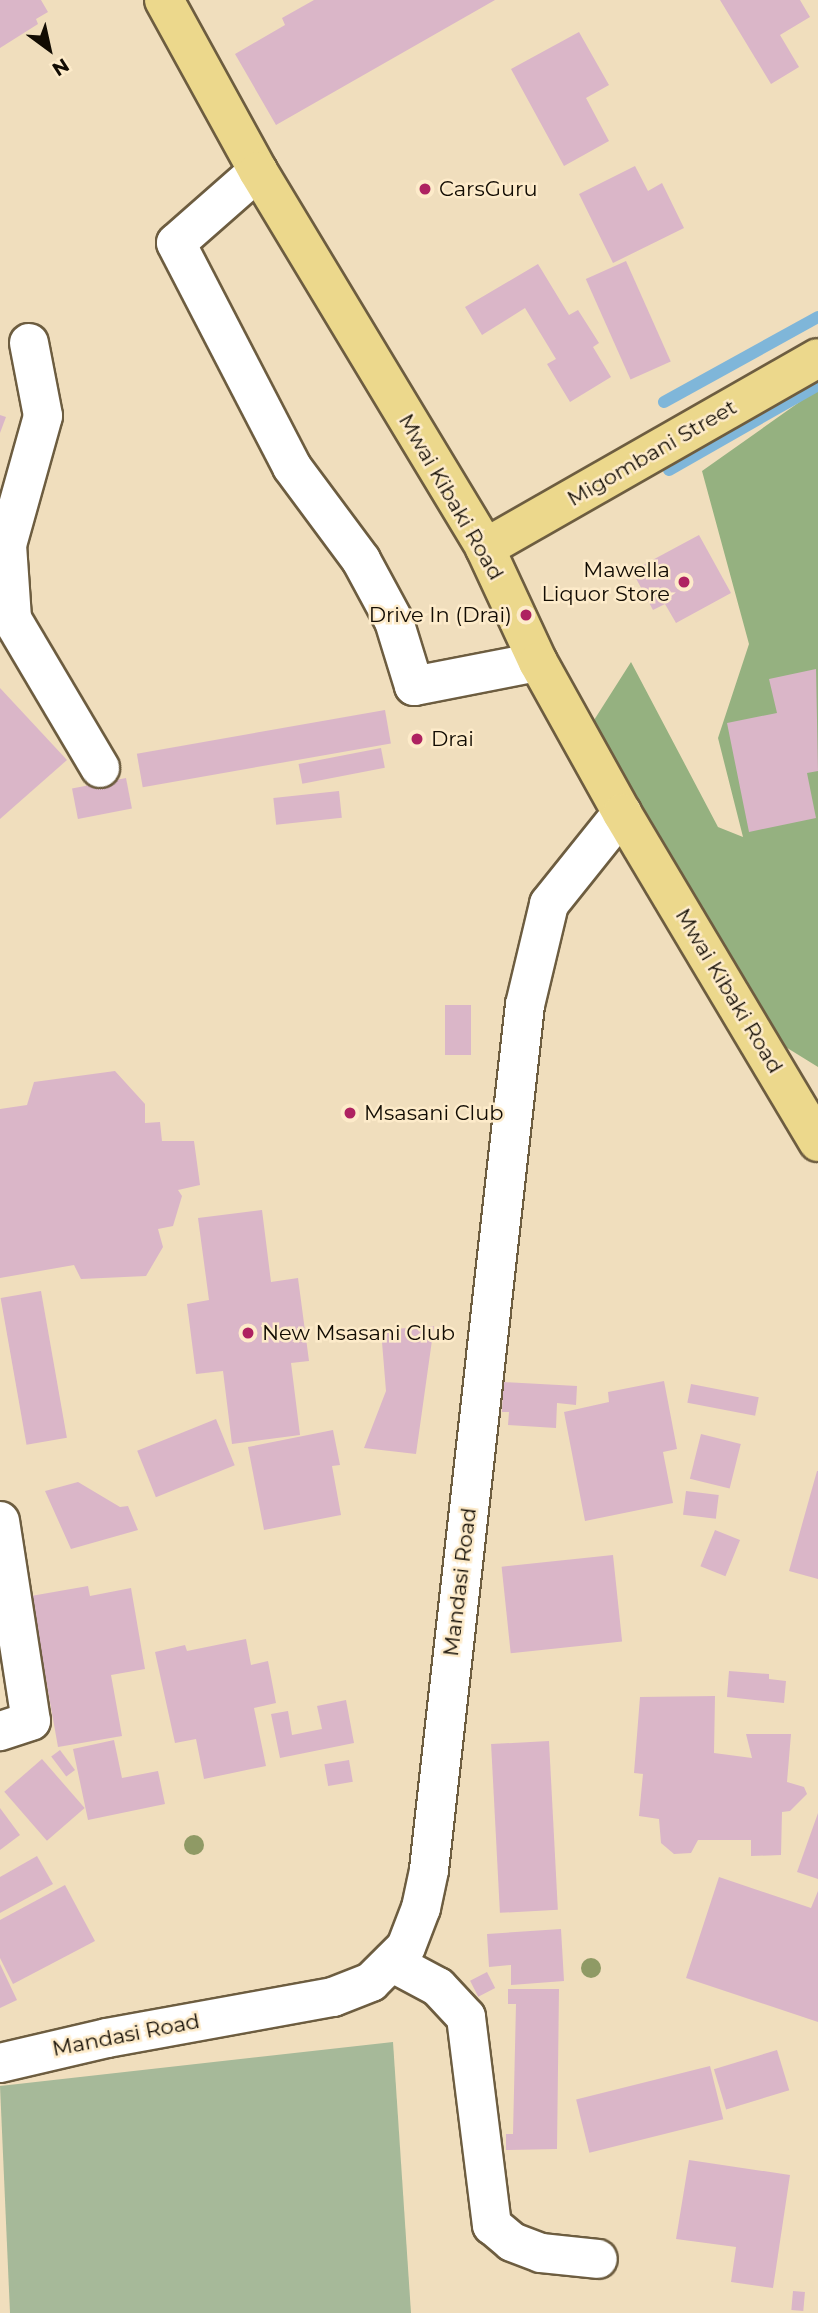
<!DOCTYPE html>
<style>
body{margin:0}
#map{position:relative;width:818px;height:2313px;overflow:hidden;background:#f0debd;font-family:Montserrat,sans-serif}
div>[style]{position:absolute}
.green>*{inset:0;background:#a6b999}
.forest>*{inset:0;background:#95b180}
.stream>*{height:12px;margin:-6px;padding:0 6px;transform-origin:6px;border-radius:6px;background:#7fb6d9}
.building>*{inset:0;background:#dab6c8;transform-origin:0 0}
.roads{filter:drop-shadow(2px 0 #6d5d40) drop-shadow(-2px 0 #6d5d40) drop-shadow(0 2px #6d5d40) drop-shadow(0 -2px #6d5d40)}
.minor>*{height:38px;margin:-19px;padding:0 19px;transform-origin:19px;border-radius:19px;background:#fff}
.major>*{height:38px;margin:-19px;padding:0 19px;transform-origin:19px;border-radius:19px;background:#ecd88c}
.trees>*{width:20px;height:20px;margin:-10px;border-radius:50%;background:#8f9a65}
.dots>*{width:19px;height:19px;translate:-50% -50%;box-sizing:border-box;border:4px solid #fdebca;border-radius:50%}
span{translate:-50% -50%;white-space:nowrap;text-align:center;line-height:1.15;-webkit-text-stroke:5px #fdebca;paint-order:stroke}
.poi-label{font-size:21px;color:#120c03}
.left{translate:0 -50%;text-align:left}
.right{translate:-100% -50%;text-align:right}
.street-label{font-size:21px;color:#120c03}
.north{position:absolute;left:14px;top:14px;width:70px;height:70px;-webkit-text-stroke:5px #fdebca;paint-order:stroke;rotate:147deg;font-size:19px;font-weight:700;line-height:28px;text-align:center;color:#120c03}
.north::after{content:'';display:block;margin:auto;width:24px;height:32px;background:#120c03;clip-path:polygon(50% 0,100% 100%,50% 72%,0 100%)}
</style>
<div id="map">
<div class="green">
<div style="clip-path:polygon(393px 2042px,411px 2313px,10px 2313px,0 2086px)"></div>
</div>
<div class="forest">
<div style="clip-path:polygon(818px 389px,818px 1067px,763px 1033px,582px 739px,631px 662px,718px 827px,743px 837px,718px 738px,749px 644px,702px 471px)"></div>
</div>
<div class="stream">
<div style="left:664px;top:402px;width:176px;rotate:-28.9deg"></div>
<div style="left:669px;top:470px;width:172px;rotate:-29.7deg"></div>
</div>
<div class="building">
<div style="clip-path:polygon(0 0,41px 0,48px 12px,36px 19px,38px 24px,0 48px)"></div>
<div style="clip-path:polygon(314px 0,495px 0,276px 125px,235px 54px,285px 25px,282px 18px)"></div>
<div style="clip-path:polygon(720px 0,800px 0,810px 17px,780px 35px,799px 67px,771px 84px)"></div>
<div style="clip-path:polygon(579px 32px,609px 85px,586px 98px,609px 141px,564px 166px,511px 69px)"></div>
<div style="clip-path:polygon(635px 166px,648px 191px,662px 183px,684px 228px,613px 263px,579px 194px)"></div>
<div style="left:626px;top:261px;width:110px;height:44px;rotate:66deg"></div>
<div style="clip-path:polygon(538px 264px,569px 315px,578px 310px,599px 343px,593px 347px,611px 377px,570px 402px,547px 364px,556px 359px,525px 308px,482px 335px,465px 307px)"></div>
<div style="clip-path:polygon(0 415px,6px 417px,0 433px)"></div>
<div style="clip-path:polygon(699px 535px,731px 593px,676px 623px,665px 604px,653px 610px,632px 571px)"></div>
<div style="clip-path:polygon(816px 669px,818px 771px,807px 773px,816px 818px,749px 832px,727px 723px,777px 713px,769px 679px)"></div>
<div style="clip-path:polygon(0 688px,67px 760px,0 819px)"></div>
<div style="left:385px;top:710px;width:34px;height:252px;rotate:80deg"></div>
<div style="left:381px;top:748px;width:20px;height:84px;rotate:79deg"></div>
<div style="left:126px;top:778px;width:31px;height:55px;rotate:79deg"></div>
<div style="left:339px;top:791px;width:27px;height:66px;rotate:84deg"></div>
<div style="left:445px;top:1005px;width:26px;height:50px"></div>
<div style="clip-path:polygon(115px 1071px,145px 1104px,145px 1123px,160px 1122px,162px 1141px,194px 1141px,200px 1185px,178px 1190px,182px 1196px,173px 1226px,158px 1229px,163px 1247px,146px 1276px,81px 1279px,74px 1265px,0 1278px,0 1109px,27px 1105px,34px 1082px)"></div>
<div style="clip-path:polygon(262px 1210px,271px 1282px,298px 1278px,309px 1361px,291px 1363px,300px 1435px,232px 1444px,223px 1371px,196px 1374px,187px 1304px,209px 1300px,198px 1218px)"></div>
<div style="left:41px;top:1291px;width:149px;height:41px;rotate:80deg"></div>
<div style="clip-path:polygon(434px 1326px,416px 1454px,364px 1448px,386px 1391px,381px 1330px)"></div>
<div style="clip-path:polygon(664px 1381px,677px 1449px,663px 1452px,673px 1503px,585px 1521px,564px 1412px,609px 1402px,608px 1392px)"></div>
<div style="clip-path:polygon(503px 1382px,577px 1386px,576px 1405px,557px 1403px,556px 1428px,508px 1425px,509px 1412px,502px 1412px)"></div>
<div style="left:691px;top:1384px;width:69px;height:19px;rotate:11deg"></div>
<div style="left:216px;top:1419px;width:50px;height:85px;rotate:68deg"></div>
<div style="clip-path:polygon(333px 1430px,340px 1465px,332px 1466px,341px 1515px,264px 1530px,248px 1447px)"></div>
<div style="left:701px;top:1434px;width:41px;height:46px;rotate:14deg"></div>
<div style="clip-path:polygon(817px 1471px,818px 1471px,818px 1579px,789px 1571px)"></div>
<div style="clip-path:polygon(78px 1482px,120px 1507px,128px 1506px,138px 1530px,71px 1549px,45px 1491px)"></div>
<div style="left:686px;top:1491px;width:33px;height:24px;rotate:7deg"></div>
<div style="left:715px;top:1530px;width:27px;height:39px;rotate:22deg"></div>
<div style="left:613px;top:1555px;width:87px;height:112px;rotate:84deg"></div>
<div style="clip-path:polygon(88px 1586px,90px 1596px,131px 1588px,145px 1669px,111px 1675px,122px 1736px,58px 1747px,31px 1596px)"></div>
<div style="clip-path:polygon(246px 1639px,251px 1665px,268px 1661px,276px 1703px,254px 1708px,266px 1766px,204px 1779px,196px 1739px,175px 1743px,155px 1652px,185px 1645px,187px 1651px)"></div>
<div style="clip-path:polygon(729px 1671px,769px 1674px,769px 1679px,786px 1681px,784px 1703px,727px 1697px)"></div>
<div style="clip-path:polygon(715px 1696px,714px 1753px,752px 1758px,746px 1734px,791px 1734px,787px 1782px,804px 1787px,807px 1794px,790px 1811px,782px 1812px,781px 1855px,751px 1856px,751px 1840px,698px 1840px,691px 1853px,674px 1854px,661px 1843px,659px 1819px,639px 1816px,643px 1774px,634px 1773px,640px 1697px)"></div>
<div style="clip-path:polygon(346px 1700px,354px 1743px,280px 1758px,271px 1714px,288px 1711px,292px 1735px,322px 1729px,317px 1706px)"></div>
<div style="clip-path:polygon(114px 1740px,122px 1778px,158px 1771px,165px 1804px,88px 1820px,73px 1749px)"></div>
<div style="left:549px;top:1741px;width:169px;height:58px;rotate:87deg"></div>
<div style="left:60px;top:1750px;width:25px;height:11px;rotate:53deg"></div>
<div style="left:42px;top:1759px;width:65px;height:50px;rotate:49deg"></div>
<div style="left:349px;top:1760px;width:22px;height:25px;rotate:80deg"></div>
<div style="clip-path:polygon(0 1808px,20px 1835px,0 1850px)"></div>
<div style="clip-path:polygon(818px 1813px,818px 1879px,797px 1872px)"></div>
<div style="clip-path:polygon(37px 1856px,53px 1884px,0 1913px,0 1877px)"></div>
<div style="clip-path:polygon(719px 1877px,811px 1908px,818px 1891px,818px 2022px,686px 1978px)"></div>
<div style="clip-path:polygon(65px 1885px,95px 1941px,13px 1984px,0 1958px,0 1920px)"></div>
<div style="clip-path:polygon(561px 1929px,564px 1981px,511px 1985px,511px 1965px,489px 1967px,487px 1934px)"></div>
<div style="clip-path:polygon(0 1964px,17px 2000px,0 2008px)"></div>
<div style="left:487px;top:1972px;width:18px;height:19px;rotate:63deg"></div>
<div style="clip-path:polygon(508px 1989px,559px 1989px,557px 2149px,506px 2150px,506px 2134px,513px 2134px,516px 2004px,508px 2004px)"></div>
<div style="left:777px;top:2050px;width:42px;height:66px;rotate:73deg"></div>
<div style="left:710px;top:2066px;width:55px;height:138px;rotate:76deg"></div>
<div style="clip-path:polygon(689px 2160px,790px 2175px,773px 2288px,731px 2282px,736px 2247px,676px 2239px)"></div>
<div style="left:793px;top:2291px;width:12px;height:19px;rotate:5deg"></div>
</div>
<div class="roads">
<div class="minor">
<div style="left:258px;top:171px;width:109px;rotate:138.7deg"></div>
<div style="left:176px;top:243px;width:252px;rotate:62.6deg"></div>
<div style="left:292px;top:467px;width:116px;rotate:53.4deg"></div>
<div style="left:361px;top:560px;width:69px;rotate:61.6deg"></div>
<div style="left:394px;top:621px;width:68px;rotate:72.9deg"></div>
<div style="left:414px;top:686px;width:126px;rotate:-11deg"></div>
<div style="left:29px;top:343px;width:74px;rotate:79.1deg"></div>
<div style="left:43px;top:416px;width:134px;rotate:105.6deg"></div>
<div style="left:7px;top:545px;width:74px;rotate:86.1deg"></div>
<div style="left:12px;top:619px;width:173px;rotate:59.4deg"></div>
<div style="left:0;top:1521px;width:202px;rotate:81.2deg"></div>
<div style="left:31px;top:1721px;width:33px;rotate:162deg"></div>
<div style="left:393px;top:1963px;width:51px;rotate:28.1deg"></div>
<div style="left:438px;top:1987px;width:41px;rotate:47deg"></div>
<div style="left:466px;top:2017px;width:210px;rotate:82.9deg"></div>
<div style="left:492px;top:2225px;width:26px;rotate:40deg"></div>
<div style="left:512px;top:2242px;width:31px;rotate:21deg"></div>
<div style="left:541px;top:2253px;width:57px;rotate:6deg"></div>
<div style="left:0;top:2063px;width:110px;rotate:-13.2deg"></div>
<div style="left:107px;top:2038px;width:230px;rotate:-10.3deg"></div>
<div style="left:333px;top:1997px;width:41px;rotate:-21.5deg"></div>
<div style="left:371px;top:1982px;width:49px;rotate:-45deg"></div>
<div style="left:406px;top:1947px;width:42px;rotate:-69deg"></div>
<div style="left:421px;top:1908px;width:39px;rotate:-78deg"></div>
<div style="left:429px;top:1870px;width:870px;rotate:-83.67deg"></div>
<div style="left:525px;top:1005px;width:104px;rotate:-76.6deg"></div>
<div style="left:549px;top:904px;width:117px;rotate:-51.3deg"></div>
</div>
<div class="major">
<div style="left:164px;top:0;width:195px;rotate:61.2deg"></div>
<div style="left:258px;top:171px;width:440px;rotate:58.9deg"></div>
<div style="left:485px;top:548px;width:126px;rotate:65.1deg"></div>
<div style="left:538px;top:662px;width:173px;rotate:60.9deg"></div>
<div style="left:622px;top:813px;width:383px;rotate:59.2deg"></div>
<div style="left:485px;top:548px;width:383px;rotate:-29.7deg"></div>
</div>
</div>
<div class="trees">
<div style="left:194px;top:1845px"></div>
<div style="left:591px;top:1968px"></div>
</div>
<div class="dots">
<div style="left:425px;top:189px;background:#ae2261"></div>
<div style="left:684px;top:582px;background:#ae2261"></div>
<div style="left:526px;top:615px;background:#ae2261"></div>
<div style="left:417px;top:739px;background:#ae2261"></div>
<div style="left:350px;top:1113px;background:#ae2261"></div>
<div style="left:248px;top:1333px;background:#ae2261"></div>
</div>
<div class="poi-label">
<span class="left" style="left:439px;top:189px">CarsGuru</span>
<span class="right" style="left:670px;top:582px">Mawella<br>Liquor Store</span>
<span class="right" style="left:512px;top:615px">Drive In (Drai)</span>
<span class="left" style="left:431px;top:739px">Drai</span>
<span class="left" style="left:364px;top:1113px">Msasani Club</span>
<span class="left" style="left:262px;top:1333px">New Msasani Club</span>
</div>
<div class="street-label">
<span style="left:652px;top:453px;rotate:-30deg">Migombani Street</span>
<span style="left:451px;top:497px;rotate:60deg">Mwai Kibaki Road</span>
<span style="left:729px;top:991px;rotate:59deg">Mwai Kibaki Road</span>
<span style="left:460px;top:1582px;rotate:-83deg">Mandasi Road</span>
<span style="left:126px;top:2035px;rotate:-11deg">Mandasi Road</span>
</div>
<div class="north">N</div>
</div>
